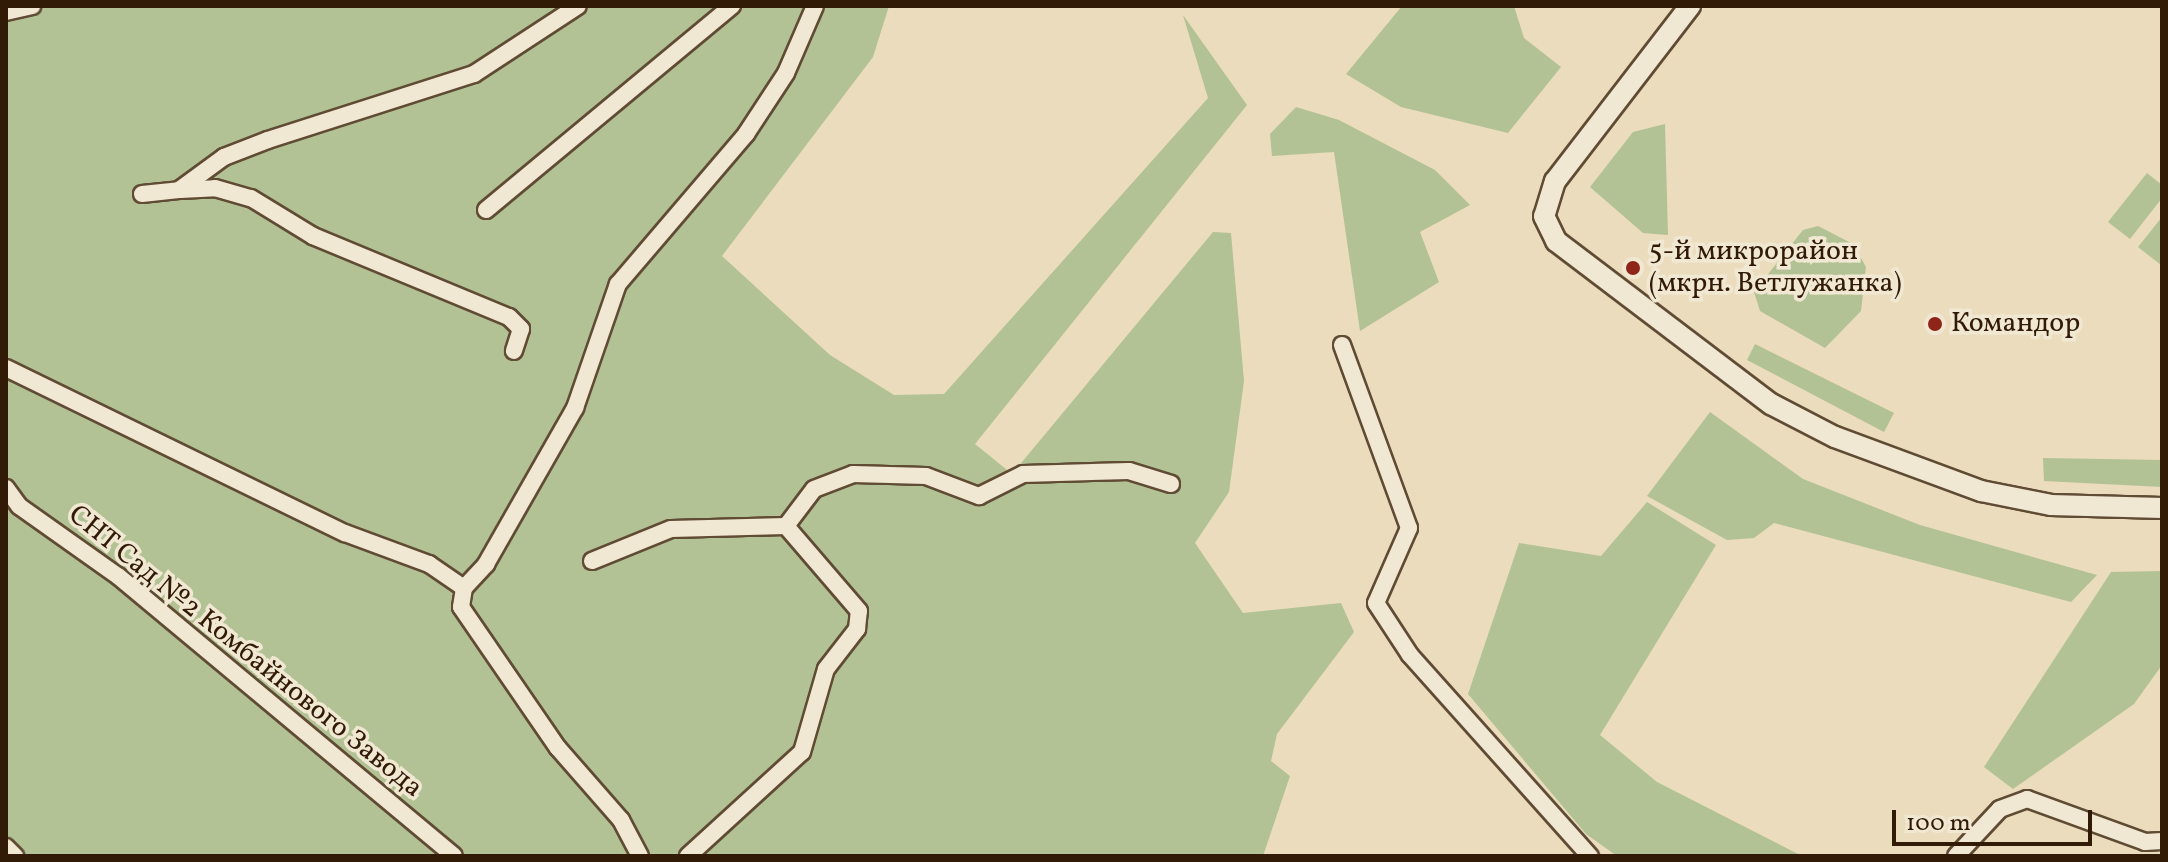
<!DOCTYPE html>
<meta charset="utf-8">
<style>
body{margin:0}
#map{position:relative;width:2168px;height:862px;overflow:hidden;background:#eadcbc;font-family:Vollkorn,serif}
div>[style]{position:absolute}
.green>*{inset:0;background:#b2c294}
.roads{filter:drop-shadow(2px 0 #604b34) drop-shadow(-2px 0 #604b34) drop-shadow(0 2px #604b34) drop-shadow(0 -2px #604b34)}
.minor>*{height:16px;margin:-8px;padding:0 8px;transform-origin:8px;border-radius:8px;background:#f1e8d3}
.tertiary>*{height:20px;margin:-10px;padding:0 10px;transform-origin:10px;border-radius:10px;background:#f1e8d3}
.dots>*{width:22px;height:22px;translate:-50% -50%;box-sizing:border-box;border:4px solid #f1e8d3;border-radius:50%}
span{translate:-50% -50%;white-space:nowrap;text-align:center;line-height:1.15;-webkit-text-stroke:7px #f1e8d3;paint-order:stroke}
.poi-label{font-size:28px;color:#321b06}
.left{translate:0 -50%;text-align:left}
.street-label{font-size:28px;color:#321b06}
.frame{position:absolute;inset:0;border:8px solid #321b06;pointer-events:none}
.scale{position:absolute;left:1892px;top:810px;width:200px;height:36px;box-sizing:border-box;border:4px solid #321b06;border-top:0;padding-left:10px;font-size:24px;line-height:28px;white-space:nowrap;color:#321b06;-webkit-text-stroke:6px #f1e8d3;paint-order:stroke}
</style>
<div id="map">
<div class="green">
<div style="clip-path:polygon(6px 6px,889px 6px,873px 57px,722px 256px,830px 355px,894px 395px,944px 394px,1208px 98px,1183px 15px,1247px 105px,975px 444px,1012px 474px,1213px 232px,1231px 233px,1244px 381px,1229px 492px,1195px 543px,1243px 613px,1341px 603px,1354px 632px,1277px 734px,1271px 761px,1290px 776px,1263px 856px,21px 856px,6px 841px)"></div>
<div style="clip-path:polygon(1402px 6px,1514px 6px,1524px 38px,1561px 67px,1508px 133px,1401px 107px,1346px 74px)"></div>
<div style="clip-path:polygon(1296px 107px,1339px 120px,1435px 170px,1470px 205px,1420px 232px,1439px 282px,1360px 331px,1334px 152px,1272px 156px,1270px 134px)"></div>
<div style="clip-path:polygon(1665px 124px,1668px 235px,1643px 233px,1590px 187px,1633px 132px)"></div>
<div style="clip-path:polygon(2147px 173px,2162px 185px,2162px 198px,2130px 239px,2108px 222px)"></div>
<div style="clip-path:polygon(2162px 217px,2162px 264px,2161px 265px,2138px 247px)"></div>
<div style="clip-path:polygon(1818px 226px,1853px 244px,1866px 267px,1861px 311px,1825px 348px,1760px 311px,1754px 292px,1803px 230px)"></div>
<div style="clip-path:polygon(1755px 344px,1894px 413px,1884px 432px,1747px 360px)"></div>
<div style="clip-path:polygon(1710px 412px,1803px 479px,1920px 525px,2097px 575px,2071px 602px,1774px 523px,1754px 538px,1727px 540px,1647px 496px)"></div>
<div style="clip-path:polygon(2043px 458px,2162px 460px,2162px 487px,2044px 481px)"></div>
<div style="clip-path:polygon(1647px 502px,1716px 545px,1600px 735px,1657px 782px,1802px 856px,1617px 856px,1586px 834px,1468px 694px,1519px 543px,1601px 556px)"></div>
<div style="clip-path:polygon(2162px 571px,2162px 665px,2134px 704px,2013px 789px,1984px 767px,2111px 572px)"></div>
</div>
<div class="roads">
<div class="minor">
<div style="left:6px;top:12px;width:27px;rotate:-13deg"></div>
<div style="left:180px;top:190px;width:35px;rotate:-3deg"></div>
<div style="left:215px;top:188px;width:37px;rotate:16deg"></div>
<div style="left:251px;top:198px;width:73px;rotate:31.5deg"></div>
<div style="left:313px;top:236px;width:212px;rotate:22.5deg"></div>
<div style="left:509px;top:317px;width:17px;rotate:45deg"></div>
<div style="left:521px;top:329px;width:23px;rotate:108deg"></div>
<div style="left:142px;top:194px;width:37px;rotate:-6deg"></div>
<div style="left:179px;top:190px;width:56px;rotate:-36.3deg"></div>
<div style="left:224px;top:157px;width:47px;rotate:-21.1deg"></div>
<div style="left:268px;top:140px;width:216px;rotate:-17.8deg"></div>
<div style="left:474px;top:74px;width:124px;rotate:-33.2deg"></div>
<div style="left:486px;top:210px;width:320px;rotate:-39.7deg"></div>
<div style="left:1342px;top:345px;width:195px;rotate:69.9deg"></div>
<div style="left:1409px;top:528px;width:82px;rotate:113.7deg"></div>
<div style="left:1376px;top:603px;width:62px;rotate:56.8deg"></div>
<div style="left:1410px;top:655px;width:270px;rotate:48.2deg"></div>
<div style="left:6px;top:368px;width:377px;rotate:26deg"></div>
<div style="left:345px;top:533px;width:90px;rotate:20.3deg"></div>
<div style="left:429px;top:564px;width:42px;rotate:34.4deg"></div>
<div style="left:464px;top:588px;width:33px;rotate:-47deg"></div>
<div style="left:486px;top:564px;width:180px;rotate:-60.3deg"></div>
<div style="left:575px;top:408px;width:131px;rotate:-70.9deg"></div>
<div style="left:618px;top:284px;width:197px;rotate:-49.5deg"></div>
<div style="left:746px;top:134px;width:73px;rotate:-56.7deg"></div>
<div style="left:786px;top:73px;width:73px;rotate:-66.6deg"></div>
<div style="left:6px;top:488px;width:22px;rotate:54deg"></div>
<div style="left:19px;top:506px;width:121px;rotate:35.3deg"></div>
<div style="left:118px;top:576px;width:437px;rotate:39.8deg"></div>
<div style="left:592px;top:561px;width:85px;rotate:-22.1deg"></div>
<div style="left:671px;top:529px;width:115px;rotate:-1.5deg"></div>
<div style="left:786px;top:526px;width:46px;rotate:-52.9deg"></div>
<div style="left:814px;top:489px;width:42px;rotate:-21deg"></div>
<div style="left:853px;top:474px;width:73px;rotate:1.6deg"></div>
<div style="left:926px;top:476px;width:57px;rotate:20.7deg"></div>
<div style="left:979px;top:496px;width:49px;rotate:-26.6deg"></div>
<div style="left:1023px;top:474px;width:106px;rotate:-1.6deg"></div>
<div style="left:1129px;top:471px;width:44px;rotate:17.2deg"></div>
<div style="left:464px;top:588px;width:19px;rotate:99deg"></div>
<div style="left:461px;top:607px;width:171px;rotate:55.5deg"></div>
<div style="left:558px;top:748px;width:96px;rotate:48.8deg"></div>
<div style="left:621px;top:820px;width:41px;rotate:62.2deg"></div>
<div style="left:6px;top:847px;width:13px;rotate:45deg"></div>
<div style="left:688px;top:856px;width:154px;rotate:-42.4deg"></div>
<div style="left:802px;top:752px;width:86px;rotate:-73.9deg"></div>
<div style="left:826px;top:669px;width:51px;rotate:-52.2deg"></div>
<div style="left:857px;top:629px;width:18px;rotate:-84deg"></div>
<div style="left:859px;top:611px;width:112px;rotate:-130.7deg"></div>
<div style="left:1956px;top:856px;width:64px;rotate:-46.9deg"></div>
<div style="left:2000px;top:809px;width:29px;rotate:-20deg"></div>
<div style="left:2027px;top:799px;width:126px;rotate:20deg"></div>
<div style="left:2145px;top:842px;width:17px;rotate:-3deg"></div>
</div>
<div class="tertiary">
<div style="left:1690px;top:6px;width:221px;rotate:127.6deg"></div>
<div style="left:1555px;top:181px;width:37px;rotate:107deg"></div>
<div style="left:1544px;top:216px;width:28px;rotate:64deg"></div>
<div style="left:1556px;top:241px;width:270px;rotate:37.2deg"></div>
<div style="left:1771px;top:404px;width:72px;rotate:27.3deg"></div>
<div style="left:1835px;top:437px;width:156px;rotate:20.3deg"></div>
<div style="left:1981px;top:491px;width:71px;rotate:11.3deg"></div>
<div style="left:2051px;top:505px;width:111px;rotate:1.5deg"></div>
</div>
</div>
<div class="dots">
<div style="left:1633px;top:268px;background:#8f2418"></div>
<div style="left:1935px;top:324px;background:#8f2418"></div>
</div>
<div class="poi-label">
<span class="left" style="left:1649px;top:268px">5-й микрорайон<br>(мкрн. Ветлужанка)</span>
<span class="left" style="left:1951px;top:324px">Командор</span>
</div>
<div class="street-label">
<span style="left:245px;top:652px;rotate:39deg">СНТ Сад №2 Комбайнового Завода</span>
</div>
<div class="frame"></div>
<div class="scale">100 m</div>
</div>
